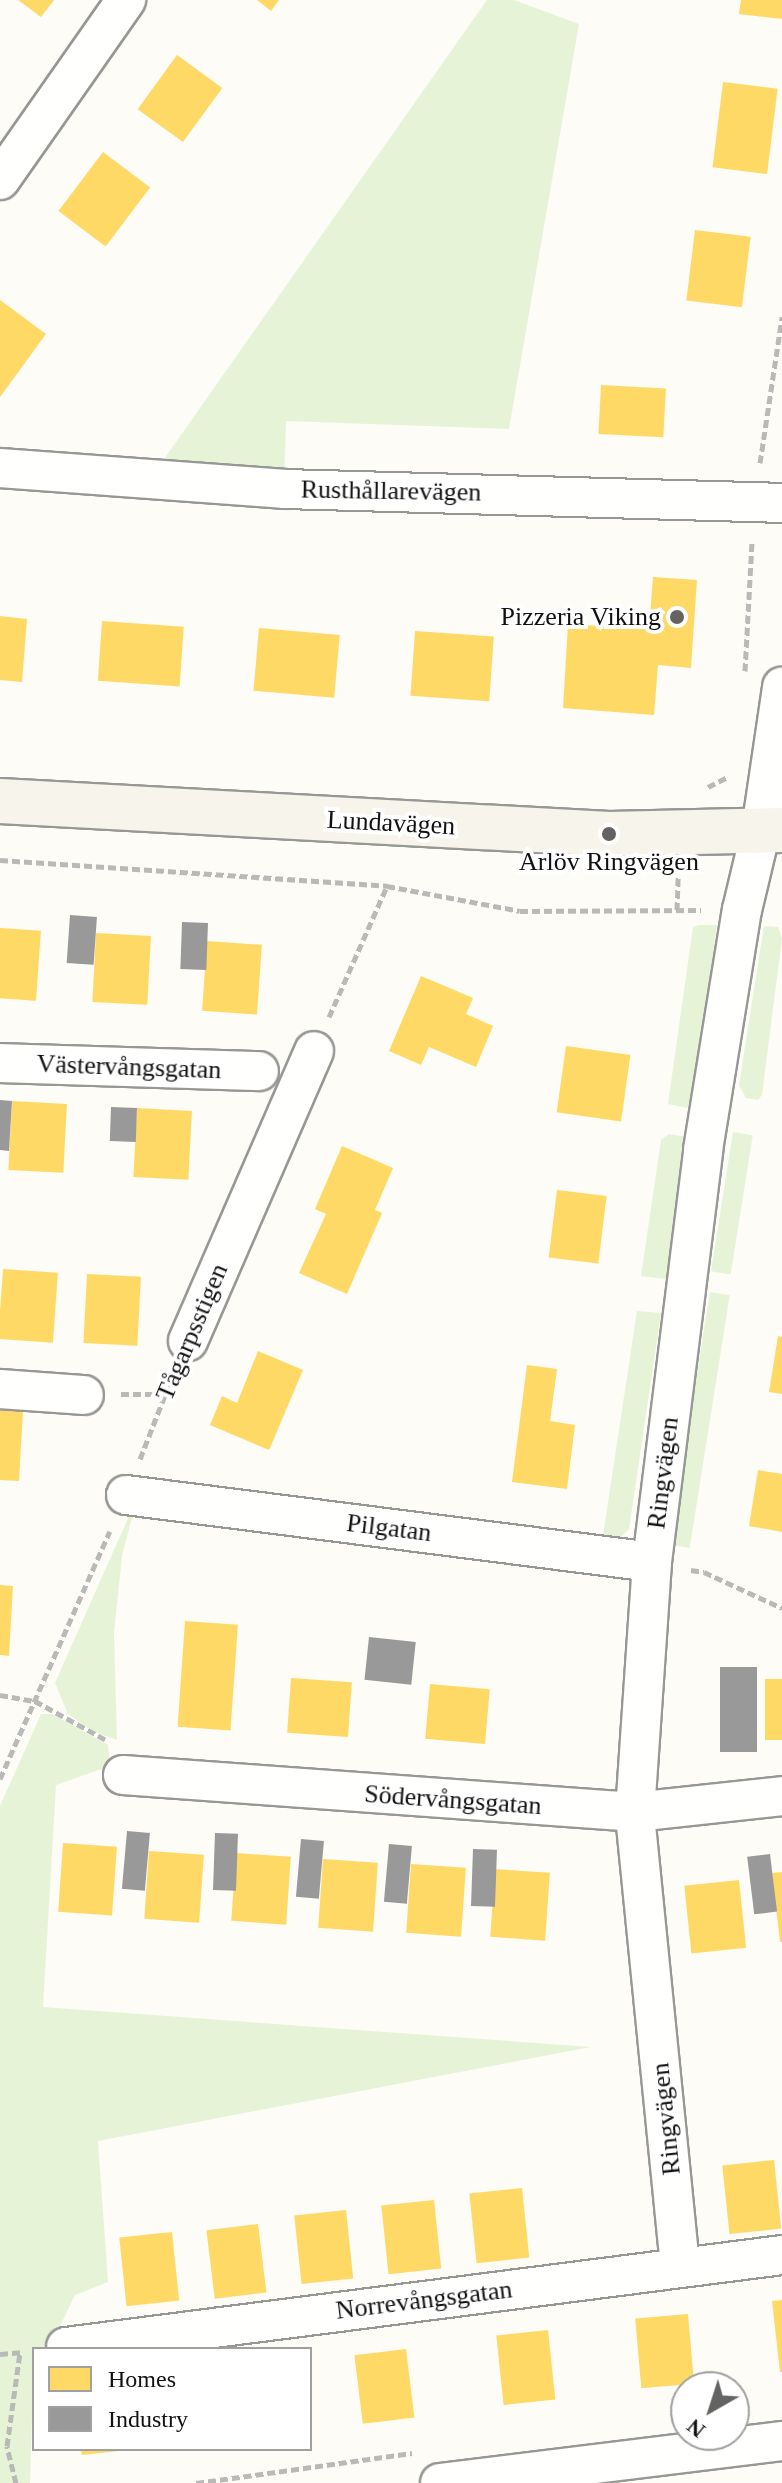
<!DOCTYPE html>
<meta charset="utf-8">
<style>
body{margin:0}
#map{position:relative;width:782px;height:2483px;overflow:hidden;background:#fdfcf7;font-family:Georgia,serif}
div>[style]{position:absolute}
.green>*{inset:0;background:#e7f3d7;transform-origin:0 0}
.homes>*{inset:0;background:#ffd966;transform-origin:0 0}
.industry>*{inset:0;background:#999;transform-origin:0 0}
.path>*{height:5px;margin-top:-2.5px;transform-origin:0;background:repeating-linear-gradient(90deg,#b9b9b8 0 8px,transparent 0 12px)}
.roads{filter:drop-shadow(2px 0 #979795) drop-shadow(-2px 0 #979795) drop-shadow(0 2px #979795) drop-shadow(0 -2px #979795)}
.street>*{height:38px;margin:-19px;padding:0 19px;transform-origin:19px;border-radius:19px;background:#fffffe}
.secondary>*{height:44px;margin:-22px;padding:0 22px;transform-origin:22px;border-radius:22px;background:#f6f4eb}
.dots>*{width:22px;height:22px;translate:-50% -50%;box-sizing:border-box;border:4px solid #fff;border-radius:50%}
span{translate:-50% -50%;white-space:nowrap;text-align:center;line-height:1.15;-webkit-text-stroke:8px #fff;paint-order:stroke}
.street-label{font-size:26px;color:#111}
.poi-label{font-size:26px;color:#111}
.right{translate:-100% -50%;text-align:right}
.legend{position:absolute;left:32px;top:2347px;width:280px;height:104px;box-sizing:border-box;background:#fff;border:2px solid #a0a0a0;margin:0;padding:10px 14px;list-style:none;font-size:24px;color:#111}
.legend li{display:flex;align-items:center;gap:16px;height:40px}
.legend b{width:40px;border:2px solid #a0a0a0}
.north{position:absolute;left:670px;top:2371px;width:80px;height:80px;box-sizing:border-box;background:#fff;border:2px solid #a0a0a0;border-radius:50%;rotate:219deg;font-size:22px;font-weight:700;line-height:32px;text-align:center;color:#111}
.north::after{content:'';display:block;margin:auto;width:28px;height:36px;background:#646362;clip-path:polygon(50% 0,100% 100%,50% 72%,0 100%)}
</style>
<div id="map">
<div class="green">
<div style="clip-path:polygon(487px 0,514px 0,579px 24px,509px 429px,286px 421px,284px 489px,150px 479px)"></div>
<div style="clip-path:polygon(699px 925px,717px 925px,693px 1097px,687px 1108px,668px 1104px,693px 927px)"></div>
<div style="clip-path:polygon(764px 926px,778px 927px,782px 939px,762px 1095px,758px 1100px,746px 1098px,739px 1085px)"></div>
<div style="left:733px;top:1132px;width:20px;height:141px;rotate:9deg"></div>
<div style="clip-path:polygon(669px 1134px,687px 1137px,666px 1279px,641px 1276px,661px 1140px)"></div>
<div style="left:710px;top:1292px;width:20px;height:256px;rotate:9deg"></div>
<div style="clip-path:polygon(637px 1311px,661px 1313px,629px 1529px,617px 1541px,602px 1542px)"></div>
<div style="clip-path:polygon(133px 1507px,139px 1511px,131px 1521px,122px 1556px,114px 1632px,117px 1740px,92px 1731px,68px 1714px,55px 1683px)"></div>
<div style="clip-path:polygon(41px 1714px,52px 1714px,108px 1745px,110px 1766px,56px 1785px,43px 2007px,591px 2047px,98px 2141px,108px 2282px,75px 2295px,49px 2349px,34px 2349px,30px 2483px,0 2483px,0 1806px)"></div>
</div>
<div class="homes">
<div style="clip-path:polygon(18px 0,54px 0,41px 17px)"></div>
<div style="clip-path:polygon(257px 0,279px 0,271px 11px)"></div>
<div style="clip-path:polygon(741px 0,782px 0,782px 19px,739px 14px)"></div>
<div style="left:177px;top:55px;width:56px;height:67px;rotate:36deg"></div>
<div style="left:723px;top:82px;width:55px;height:86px;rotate:7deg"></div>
<div style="left:103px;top:152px;width:59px;height:74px;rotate:37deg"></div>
<div style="left:695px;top:230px;width:56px;height:71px;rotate:7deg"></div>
<div style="clip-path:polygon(0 300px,46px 334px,0 397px)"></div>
<div style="left:601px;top:385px;width:65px;height:49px;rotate:3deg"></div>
<div style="clip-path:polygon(653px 577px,697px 580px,691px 668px,658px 665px,654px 715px,563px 708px,568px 624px,649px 629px)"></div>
<div style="clip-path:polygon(0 616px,27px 619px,22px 682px,0 680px)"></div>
<div style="left:102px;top:621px;width:82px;height:60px;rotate:4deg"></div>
<div style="left:259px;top:628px;width:81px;height:63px;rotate:5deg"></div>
<div style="left:415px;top:631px;width:79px;height:65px;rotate:4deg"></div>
<div style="left:0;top:928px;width:41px;height:70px;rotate:4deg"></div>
<div style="left:96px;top:933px;width:55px;height:69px;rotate:3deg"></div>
<div style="left:207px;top:941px;width:55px;height:70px;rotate:4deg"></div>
<div style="clip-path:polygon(421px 976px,473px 998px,466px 1014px,493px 1026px,476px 1067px,429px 1047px,421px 1065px,389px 1051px)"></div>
<div style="left:566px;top:1046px;width:65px;height:67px;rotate:8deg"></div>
<div style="left:12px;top:1101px;width:55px;height:69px;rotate:3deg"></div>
<div style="left:137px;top:1108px;width:55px;height:69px;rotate:3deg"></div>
<div style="clip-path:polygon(342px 1146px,393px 1168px,375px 1210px,382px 1213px,347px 1294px,299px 1273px,326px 1214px,315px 1209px)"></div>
<div style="left:557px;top:1190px;width:50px;height:68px;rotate:7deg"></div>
<div style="left:3px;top:1269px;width:55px;height:70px;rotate:4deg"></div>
<div style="left:87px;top:1274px;width:54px;height:69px;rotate:3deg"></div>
<div style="clip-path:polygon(778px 1336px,782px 1337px,782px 1394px,769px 1392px)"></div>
<div style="clip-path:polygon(258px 1351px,303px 1370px,269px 1450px,210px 1425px,222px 1396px,237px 1403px)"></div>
<div style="clip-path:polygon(527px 1365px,557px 1369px,550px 1421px,575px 1425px,567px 1489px,512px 1482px)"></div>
<div style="clip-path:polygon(0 1410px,23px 1411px,19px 1481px,0 1480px)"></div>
<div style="clip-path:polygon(758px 1470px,782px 1474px,782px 1532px,749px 1526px)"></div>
<div style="clip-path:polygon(0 1585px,13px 1586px,9px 1656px,0 1655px)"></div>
<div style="left:185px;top:1621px;width:53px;height:106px;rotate:4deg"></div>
<div style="left:291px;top:1678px;width:61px;height:55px;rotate:4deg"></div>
<div style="left:782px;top:1679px;width:61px;height:17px;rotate:90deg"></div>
<div style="left:430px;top:1684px;width:60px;height:55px;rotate:5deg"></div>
<div style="left:63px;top:1843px;width:54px;height:69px;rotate:4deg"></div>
<div style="left:149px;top:1851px;width:55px;height:68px;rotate:4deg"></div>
<div style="left:236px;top:1853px;width:55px;height:68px;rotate:4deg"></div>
<div style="left:323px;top:1859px;width:55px;height:69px;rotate:4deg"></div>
<div style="left:411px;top:1864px;width:55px;height:69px;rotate:4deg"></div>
<div style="left:495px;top:1869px;width:55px;height:68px;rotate:4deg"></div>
<div style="clip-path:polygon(782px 1872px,782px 1942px,780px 1942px,772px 1873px)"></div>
<div style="left:739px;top:1880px;width:68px;height:55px;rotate:84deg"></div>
<div style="left:774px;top:2160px;width:69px;height:52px;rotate:84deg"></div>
<div style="left:522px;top:2188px;width:70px;height:53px;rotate:84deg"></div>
<div style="left:434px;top:2200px;width:69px;height:53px;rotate:84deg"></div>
<div style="left:346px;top:2210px;width:69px;height:52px;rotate:84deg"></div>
<div style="left:258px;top:2224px;width:69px;height:52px;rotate:83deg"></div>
<div style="left:172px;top:2232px;width:69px;height:53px;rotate:84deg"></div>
<div style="clip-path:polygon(782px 2300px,782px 2372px,780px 2372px,772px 2301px)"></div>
<div style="left:688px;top:2314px;width:70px;height:53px;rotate:85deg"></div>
<div style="left:548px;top:2330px;width:70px;height:52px;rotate:84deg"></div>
<div style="left:406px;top:2349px;width:69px;height:52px;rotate:83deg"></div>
<div style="clip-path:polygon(81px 2449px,119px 2449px,119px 2451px,82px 2455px)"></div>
</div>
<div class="industry">
<div style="left:70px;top:915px;width:27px;height:48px;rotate:4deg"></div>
<div style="left:182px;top:922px;width:26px;height:47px;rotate:2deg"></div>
<div style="clip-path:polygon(0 1100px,12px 1101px,9px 1151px,0 1150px)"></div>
<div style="left:111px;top:1107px;width:26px;height:34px;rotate:2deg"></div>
<div style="left:369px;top:1637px;width:47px;height:43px;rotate:6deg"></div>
<div style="left:720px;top:1667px;width:37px;height:85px"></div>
<div style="left:127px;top:1831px;width:23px;height:58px;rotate:5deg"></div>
<div style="left:215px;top:1833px;width:23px;height:57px;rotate:2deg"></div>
<div style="left:301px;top:1839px;width:23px;height:58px;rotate:5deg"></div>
<div style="left:389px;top:1844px;width:23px;height:58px;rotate:5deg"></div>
<div style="left:473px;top:1849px;width:24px;height:57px;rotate:2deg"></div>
<div style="left:770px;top:1854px;width:58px;height:23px;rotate:83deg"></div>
</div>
<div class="path">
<div style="left:760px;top:463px;width:148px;rotate:-81.4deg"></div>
<div style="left:745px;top:671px;width:130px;rotate:-86.9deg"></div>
<div style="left:708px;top:787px;width:22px;rotate:-27deg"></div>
<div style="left:0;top:860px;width:388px;rotate:3.8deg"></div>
<div style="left:387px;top:886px;width:135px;rotate:10.6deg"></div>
<div style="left:520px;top:911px;width:181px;rotate:-0.3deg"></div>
<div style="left:677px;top:910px;width:35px;rotate:-88deg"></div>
<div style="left:329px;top:1017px;width:143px;rotate:-66.1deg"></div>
<div style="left:121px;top:1394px;width:43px"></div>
<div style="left:140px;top:1459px;width:90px;rotate:-68.6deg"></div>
<div style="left:691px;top:1570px;width:13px;rotate:9deg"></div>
<div style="left:704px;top:1572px;width:86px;rotate:24.8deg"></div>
<div style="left:0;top:1695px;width:36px;rotate:10deg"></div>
<div style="left:35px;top:1701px;width:83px;rotate:28.7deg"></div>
<div style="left:0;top:1779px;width:271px;rotate:-66.1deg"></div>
<div style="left:0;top:2354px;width:21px;rotate:-5deg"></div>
<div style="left:16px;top:2483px;width:38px;rotate:-104deg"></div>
<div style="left:7px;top:2446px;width:95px;rotate:-82.1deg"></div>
<div style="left:196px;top:2483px;width:218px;rotate:-7.9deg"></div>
</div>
<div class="roads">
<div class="street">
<div style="left:0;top:180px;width:220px;rotate:-55deg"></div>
<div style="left:0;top:468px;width:285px;rotate:4.2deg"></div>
<div style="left:284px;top:489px;width:498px;rotate:1.6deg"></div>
<div style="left:0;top:1063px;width:259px;rotate:1.8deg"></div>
<div style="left:188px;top:1341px;width:316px;rotate:-66.5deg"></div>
<div style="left:0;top:1389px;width:84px;rotate:4.1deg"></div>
<div style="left:126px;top:1495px;width:530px;rotate:7.26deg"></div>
<div style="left:123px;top:1775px;width:513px;rotate:4.13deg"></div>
<div style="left:635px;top:1812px;width:148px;rotate:-6.2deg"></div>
<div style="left:680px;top:2266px;width:456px;rotate:-95.7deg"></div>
<div style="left:635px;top:1812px;width:251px;rotate:-86.1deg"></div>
<div style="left:652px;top:1562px;width:415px;rotate:-82.9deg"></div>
<div style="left:703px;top:1150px;width:243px;rotate:-80.8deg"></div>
<div style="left:742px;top:910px;width:82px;rotate:-76.6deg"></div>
<div style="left:761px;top:830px;width:145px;rotate:-81.6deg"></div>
<div style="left:66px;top:2347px;width:722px;rotate:-7.32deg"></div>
<div style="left:440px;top:2483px;width:345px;rotate:-7deg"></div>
</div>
<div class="secondary">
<div style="left:0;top:801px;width:610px;rotate:3.1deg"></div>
<div style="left:609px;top:834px;width:173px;rotate:-1.3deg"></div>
</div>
</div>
<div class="dots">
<div style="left:677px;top:617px;background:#646362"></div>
<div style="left:609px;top:834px;background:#646362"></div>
</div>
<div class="street-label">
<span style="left:391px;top:491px;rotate:1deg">Rusthållarevägen</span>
<span style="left:391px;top:823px;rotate:3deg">Lundavägen</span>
<span style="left:129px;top:1067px;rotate:2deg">Västervångsgatan</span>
<span style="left:192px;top:1332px;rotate:-67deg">Tågarpsstigen</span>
<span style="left:663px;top:1473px;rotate:-83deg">Ringvägen</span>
<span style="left:389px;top:1528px;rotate:7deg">Pilgatan</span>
<span style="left:453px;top:1800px;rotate:4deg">Södervångsgatan</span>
<span style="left:666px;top:2119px;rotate:-96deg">Ringvägen</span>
<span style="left:424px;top:2300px;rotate:-7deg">Norrevångsgatan</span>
</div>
<div class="poi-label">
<span class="right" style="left:661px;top:617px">Pizzeria Viking</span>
<span style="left:609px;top:862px">Arlöv Ringvägen</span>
</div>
<ul class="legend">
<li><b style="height:22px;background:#ffd966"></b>Homes</li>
<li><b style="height:22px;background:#999"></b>Industry</li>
</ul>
<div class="north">N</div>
</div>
